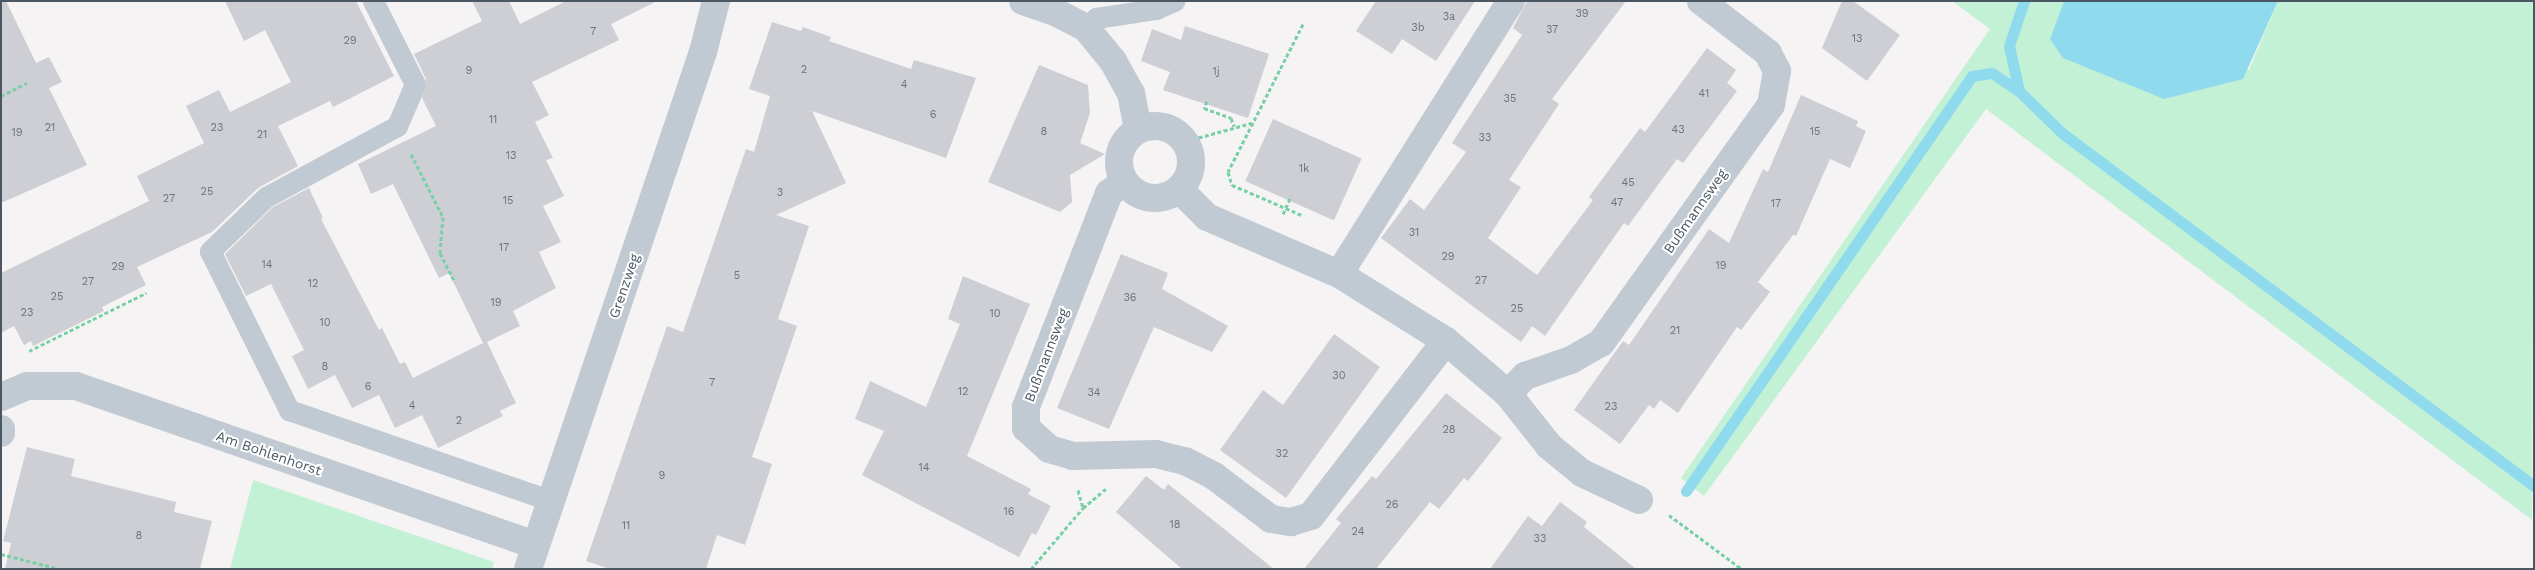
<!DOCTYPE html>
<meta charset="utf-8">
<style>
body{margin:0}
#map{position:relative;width:2535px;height:570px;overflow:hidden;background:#f5f3f3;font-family:"Work Sans",sans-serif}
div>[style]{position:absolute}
.green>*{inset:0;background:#c3f1d5}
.water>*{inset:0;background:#90daee}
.stream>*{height:11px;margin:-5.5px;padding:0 5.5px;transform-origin:5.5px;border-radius:5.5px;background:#90daee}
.building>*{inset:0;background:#cdcfd5;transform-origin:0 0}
.path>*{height:3px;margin-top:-1.5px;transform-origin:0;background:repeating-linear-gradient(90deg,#7ad0a6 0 4px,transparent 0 6.5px)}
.lane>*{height:21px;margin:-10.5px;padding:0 10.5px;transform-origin:10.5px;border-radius:10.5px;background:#c1cad2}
.street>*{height:28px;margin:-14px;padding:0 14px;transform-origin:14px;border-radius:14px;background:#c1cad2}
.street>.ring{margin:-14px;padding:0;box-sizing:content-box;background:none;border:28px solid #c1cad2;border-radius:50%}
span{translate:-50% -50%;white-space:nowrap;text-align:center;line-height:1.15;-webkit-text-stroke:4px #fff;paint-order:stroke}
.number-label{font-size:11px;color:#6b747e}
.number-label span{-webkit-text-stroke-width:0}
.street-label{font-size:14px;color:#4a5661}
.frame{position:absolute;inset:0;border:2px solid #4a5661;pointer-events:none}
</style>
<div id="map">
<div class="green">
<div style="clip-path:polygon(1952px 1px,2064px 1px,2050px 39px,2249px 70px,2278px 1px,2534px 1px,2532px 520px,1986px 109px,1704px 496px,1681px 478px,1990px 29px)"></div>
<div style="clip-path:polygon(253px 480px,494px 562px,492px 569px,230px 569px)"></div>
</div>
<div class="water">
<div style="clip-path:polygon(2064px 1px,2278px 1px,2243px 79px,2164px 99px,2063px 58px,2050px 39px)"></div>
</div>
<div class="stream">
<div style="left:2024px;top:1px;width:47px;rotate:108.4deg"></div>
<div style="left:2009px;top:46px;width:46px;rotate:77.5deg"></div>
<div style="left:2019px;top:91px;width:60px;rotate:44.3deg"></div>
<div style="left:2062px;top:133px;width:589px;rotate:36.79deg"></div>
<div style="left:1686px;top:491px;width:504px;rotate:-55.43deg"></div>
<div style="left:1972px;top:76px;width:20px;rotate:-9deg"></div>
<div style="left:1992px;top:73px;width:32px;rotate:34deg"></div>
</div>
<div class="building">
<div style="clip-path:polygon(1px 1px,6px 1px,36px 63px,49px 57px,62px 82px,49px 88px,87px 165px,1px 203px)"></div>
<div style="clip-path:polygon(225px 1px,356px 1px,394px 76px,333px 107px,330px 101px,278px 126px,298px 166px,258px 188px,212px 232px,137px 267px,146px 285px,102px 307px,104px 311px,33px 346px,31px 341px,24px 345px,14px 326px,1px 333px,1px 273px,149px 201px,137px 176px,204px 143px,186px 106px,219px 90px,230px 112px,291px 82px,265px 30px,244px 41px)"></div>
<div style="clip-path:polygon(472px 1px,509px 1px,520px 24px,566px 1px,657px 1px,611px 24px,619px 40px,532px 82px,549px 115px,535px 122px,553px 158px,546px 160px,564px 196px,543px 206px,561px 242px,539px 252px,556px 288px,513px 311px,520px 326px,487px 342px,516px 403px,500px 411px,503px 416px,438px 448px,422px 415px,395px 428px,379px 395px,352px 408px,335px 375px,308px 389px,292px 356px,304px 350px,271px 284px,246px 296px,225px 254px,273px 207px,309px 188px,323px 218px,321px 219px,379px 330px,382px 328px,400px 364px,405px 362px,413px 378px,483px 343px,449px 273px,439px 278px,393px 184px,371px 194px,358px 164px,436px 126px,422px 98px,426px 79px,414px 54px,482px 21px)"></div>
<div style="clip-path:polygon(1376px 1px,1475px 1px,1436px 61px,1402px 39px,1392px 54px,1356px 31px)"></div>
<div style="clip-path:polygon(1527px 1px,1626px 1px,1552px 99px,1559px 104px,1509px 180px,1521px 187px,1488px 238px,1537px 275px,1593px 200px,1589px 197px,1640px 128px,1645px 132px,1707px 48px,1736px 70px,1727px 83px,1737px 91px,1683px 163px,1677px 159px,1628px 226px,1624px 223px,1545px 336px,1532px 326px,1521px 342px,1381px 238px,1410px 199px,1424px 210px,1466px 152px,1452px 143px,1522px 35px,1513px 28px)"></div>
<div style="clip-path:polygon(1842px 1px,1853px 1px,1900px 35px,1867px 81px,1822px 48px)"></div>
<div style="clip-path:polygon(772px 22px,801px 31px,803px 27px,831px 37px,829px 41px,911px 69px,914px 60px,976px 78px,946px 158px,812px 111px,846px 183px,776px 215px,809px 226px,778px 319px,797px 326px,752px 457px,772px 464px,745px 545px,717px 535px,706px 569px,610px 569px,586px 561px,667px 326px,683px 332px,746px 149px,754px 152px,770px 96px,749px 89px)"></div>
<div style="clip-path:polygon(1185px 26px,1269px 54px,1248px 118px,1163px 90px,1170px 72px,1141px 61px,1152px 29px,1181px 40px)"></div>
<div style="clip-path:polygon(1039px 65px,1088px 85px,1090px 113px,1080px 143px,1105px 154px,1070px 175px,1072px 202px,1060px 212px,988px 182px)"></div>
<div style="clip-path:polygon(1801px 95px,1858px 121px,1856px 126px,1866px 131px,1850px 168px,1830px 159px,1796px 236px,1793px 235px,1758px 282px,1770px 292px,1741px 330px,1737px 327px,1678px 413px,1660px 400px,1654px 409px,1649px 405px,1620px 444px,1574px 410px,1623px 341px,1629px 345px,1709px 229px,1729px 243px,1763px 169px,1768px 172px)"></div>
<div style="left:1273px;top:119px;width:97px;height:68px;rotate:24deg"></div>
<div style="clip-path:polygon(1121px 254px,1168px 273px,1162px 289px,1228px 326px,1212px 352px,1154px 327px,1109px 429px,1057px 408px)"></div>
<div style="clip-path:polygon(963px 276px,1030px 304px,967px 456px,1031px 489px,1028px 494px,1051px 506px,1036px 535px,1032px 533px,1019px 557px,862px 475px,884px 431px,855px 419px,870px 381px,926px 407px,960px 324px,948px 319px)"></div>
<div style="clip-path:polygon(1334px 334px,1380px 367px,1286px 498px,1220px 450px,1263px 390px,1283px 405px)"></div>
<div style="clip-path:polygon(1446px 393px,1502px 438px,1468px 481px,1464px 478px,1439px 509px,1430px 502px,1376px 569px,1304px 569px,1341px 523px,1336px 519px,1372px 476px,1376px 479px)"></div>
<div style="clip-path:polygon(27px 447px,75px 459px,71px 476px,176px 502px,174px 512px,212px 521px,200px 569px,5px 569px,11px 543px,3px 541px)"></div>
<div style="clip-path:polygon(1146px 476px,1164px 490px,1168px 484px,1274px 569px,1182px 569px,1116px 512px)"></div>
<div style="clip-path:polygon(1560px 502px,1587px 522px,1584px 527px,1636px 569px,1490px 569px,1528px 516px,1542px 526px)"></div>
</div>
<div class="path">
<div style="left:1303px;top:24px;width:166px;rotate:116.9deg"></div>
<div style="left:1228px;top:172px;width:14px;rotate:73deg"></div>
<div style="left:1232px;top:185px;width:78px;rotate:23.3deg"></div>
<div style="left:1px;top:96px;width:29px;rotate:-27deg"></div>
<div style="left:1207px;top:101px;width:8px;rotate:113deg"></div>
<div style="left:1204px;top:108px;width:29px;rotate:20deg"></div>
<div style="left:1231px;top:118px;width:9px;rotate:69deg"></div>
<div style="left:1186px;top:141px;width:68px;rotate:-15.3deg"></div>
<div style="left:411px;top:154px;width:71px;rotate:63.1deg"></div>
<div style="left:443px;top:217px;width:36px;rotate:95deg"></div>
<div style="left:440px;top:253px;width:33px;rotate:63deg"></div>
<div style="left:1283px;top:214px;width:20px;rotate:-66deg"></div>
<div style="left:29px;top:351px;width:131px;rotate:-26.4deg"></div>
<div style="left:1078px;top:490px;width:19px;rotate:74deg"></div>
<div style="left:1669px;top:515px;width:91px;rotate:36.5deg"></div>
<div style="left:1px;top:554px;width:61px;rotate:14.3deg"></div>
<div style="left:1031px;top:569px;width:80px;rotate:-49.6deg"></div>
<div style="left:1083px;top:508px;width:30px;rotate:-40deg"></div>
</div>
<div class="lane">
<div style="left:373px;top:1px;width:93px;rotate:63.2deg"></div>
<div style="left:415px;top:84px;width:46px;rotate:113.2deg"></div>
<div style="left:397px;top:126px;width:149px;rotate:151.5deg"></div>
<div style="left:266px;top:197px;width:78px;rotate:136deg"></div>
<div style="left:210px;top:251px;width:178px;rotate:63.6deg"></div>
<div style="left:289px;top:410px;width:275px;rotate:19.1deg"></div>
<div style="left:1086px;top:28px;width:14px;rotate:-45deg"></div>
<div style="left:1096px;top:18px;width:61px;rotate:-8.5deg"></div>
<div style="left:1156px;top:9px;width:20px;rotate:-24deg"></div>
</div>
<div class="street">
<div style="left:1023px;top:1px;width:36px;rotate:19deg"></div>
<div style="left:1057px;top:13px;width:33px;rotate:27deg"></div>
<div style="left:1086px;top:28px;width:43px;rotate:50.7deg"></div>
<div style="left:1113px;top:61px;width:37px;rotate:61deg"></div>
<div style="left:1131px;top:93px;width:36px;rotate:79deg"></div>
<div class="ring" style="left:1119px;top:126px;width:44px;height:44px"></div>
<div style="left:1123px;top:183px;width:17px;rotate:144deg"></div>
<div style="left:1109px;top:193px;width:230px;rotate:111.2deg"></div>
<div style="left:1026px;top:407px;width:21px;rotate:90deg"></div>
<div style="left:1026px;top:428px;width:31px;rotate:42deg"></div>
<div style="left:1049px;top:449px;width:25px;rotate:16deg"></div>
<div style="left:1073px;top:456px;width:83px;rotate:-1.4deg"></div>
<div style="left:1156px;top:454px;width:30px;rotate:14deg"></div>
<div style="left:1185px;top:461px;width:33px;rotate:27deg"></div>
<div style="left:1214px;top:476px;width:71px;rotate:37deg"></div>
<div style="left:1271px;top:519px;width:20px;rotate:9deg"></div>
<div style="left:1291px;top:522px;width:21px;rotate:-17deg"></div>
<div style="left:1311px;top:516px;width:221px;rotate:-52.4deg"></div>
<div style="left:1180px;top:190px;width:38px;rotate:45deg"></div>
<div style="left:1207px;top:217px;width:144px;rotate:23.4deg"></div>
<div style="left:1339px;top:274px;width:126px;rotate:32.1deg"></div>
<div style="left:1446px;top:341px;width:82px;rotate:40.5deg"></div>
<div style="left:1508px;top:394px;width:66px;rotate:51.7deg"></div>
<div style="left:1549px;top:446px;width:43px;rotate:39.3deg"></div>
<div style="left:1582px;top:473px;width:63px;rotate:25.3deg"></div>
<div style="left:1339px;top:274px;width:323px;rotate:-57.8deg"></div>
<div style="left:1508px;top:394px;width:25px;rotate:-47deg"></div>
<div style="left:1525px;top:376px;width:49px;rotate:-19.2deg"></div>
<div style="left:1571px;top:360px;width:34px;rotate:-30deg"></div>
<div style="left:1601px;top:343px;width:292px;rotate:-54.5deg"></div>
<div style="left:1771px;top:105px;width:35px;rotate:-80deg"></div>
<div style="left:1777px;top:71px;width:20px;rotate:-117deg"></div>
<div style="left:1768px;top:53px;width:85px;rotate:-142.2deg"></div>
<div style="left:1px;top:397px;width:28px;rotate:-23deg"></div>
<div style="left:27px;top:386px;width:49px"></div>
<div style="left:76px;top:386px;width:485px;rotate:19.1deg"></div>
<div style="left:1px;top:429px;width:4px;rotate:90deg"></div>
<div style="left:528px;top:569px;width:546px;rotate:-71.3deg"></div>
<div style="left:703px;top:52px;width:53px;rotate:-75.7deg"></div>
</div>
<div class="number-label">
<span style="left:1582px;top:14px">39</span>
<span style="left:1449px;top:17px">3a</span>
<span style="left:1418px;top:28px">3b</span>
<span style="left:1552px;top:30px">37</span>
<span style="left:593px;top:32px">7</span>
<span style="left:1857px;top:39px">13</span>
<span style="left:350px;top:41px">29</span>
<span style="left:804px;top:70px">2</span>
<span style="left:469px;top:71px">9</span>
<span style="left:1216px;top:72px">1j</span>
<span style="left:904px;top:85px">4</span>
<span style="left:1704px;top:94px">41</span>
<span style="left:1510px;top:99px">35</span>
<span style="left:933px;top:115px">6</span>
<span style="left:493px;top:120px">11</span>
<span style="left:50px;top:128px">21</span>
<span style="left:217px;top:128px">23</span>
<span style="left:1678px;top:130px">43</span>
<span style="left:1044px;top:132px">8</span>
<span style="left:1815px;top:132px">15</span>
<span style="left:17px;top:133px">19</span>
<span style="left:262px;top:135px">21</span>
<span style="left:1485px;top:138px">33</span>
<span style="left:511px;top:156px">13</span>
<span style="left:1304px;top:169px">1k</span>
<span style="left:1628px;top:183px">45</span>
<span style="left:207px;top:192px">25</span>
<span style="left:780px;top:193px">3</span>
<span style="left:169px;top:199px">27</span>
<span style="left:508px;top:201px">15</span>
<span style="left:1617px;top:203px">47</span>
<span style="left:1776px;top:204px">17</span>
<span style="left:1414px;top:233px">31</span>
<span style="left:504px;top:248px">17</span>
<span style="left:1448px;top:257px">29</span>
<span style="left:267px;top:265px">14</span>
<span style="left:1721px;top:266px">19</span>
<span style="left:118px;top:267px">29</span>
<span style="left:737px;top:276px">5</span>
<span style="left:1481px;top:281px">27</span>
<span style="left:88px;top:282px">27</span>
<span style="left:313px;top:284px">12</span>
<span style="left:57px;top:297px">25</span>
<span style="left:1130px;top:298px">36</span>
<span style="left:496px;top:303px">19</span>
<span style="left:1517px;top:309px">25</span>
<span style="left:27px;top:313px">23</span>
<span style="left:995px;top:314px">10</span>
<span style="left:325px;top:323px">10</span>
<span style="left:1675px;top:331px">21</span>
<span style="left:325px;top:367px">8</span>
<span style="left:1339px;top:376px">30</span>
<span style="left:712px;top:383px">7</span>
<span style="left:368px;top:387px">6</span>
<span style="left:963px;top:392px">12</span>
<span style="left:1094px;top:393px">34</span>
<span style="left:412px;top:406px">4</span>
<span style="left:1611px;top:407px">23</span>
<span style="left:459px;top:421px">2</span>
<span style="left:1449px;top:430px">28</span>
<span style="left:1282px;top:454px">32</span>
<span style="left:924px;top:468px">14</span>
<span style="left:662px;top:476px">9</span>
<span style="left:1392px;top:505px">26</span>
<span style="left:1009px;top:512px">16</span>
<span style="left:1175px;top:525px">18</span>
<span style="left:626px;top:526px">11</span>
<span style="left:1358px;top:532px">24</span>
<span style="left:139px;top:536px">8</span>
<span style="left:1540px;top:539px">33</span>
</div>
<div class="street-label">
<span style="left:1695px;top:211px;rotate:-55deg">Bußmannsweg</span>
<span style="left:624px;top:286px;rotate:-71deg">Grenzweg</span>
<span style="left:1046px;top:355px;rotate:-69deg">Bußmannsweg</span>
<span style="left:269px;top:453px;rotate:19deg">Am Bohlenhorst</span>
</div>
<div class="frame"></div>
</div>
